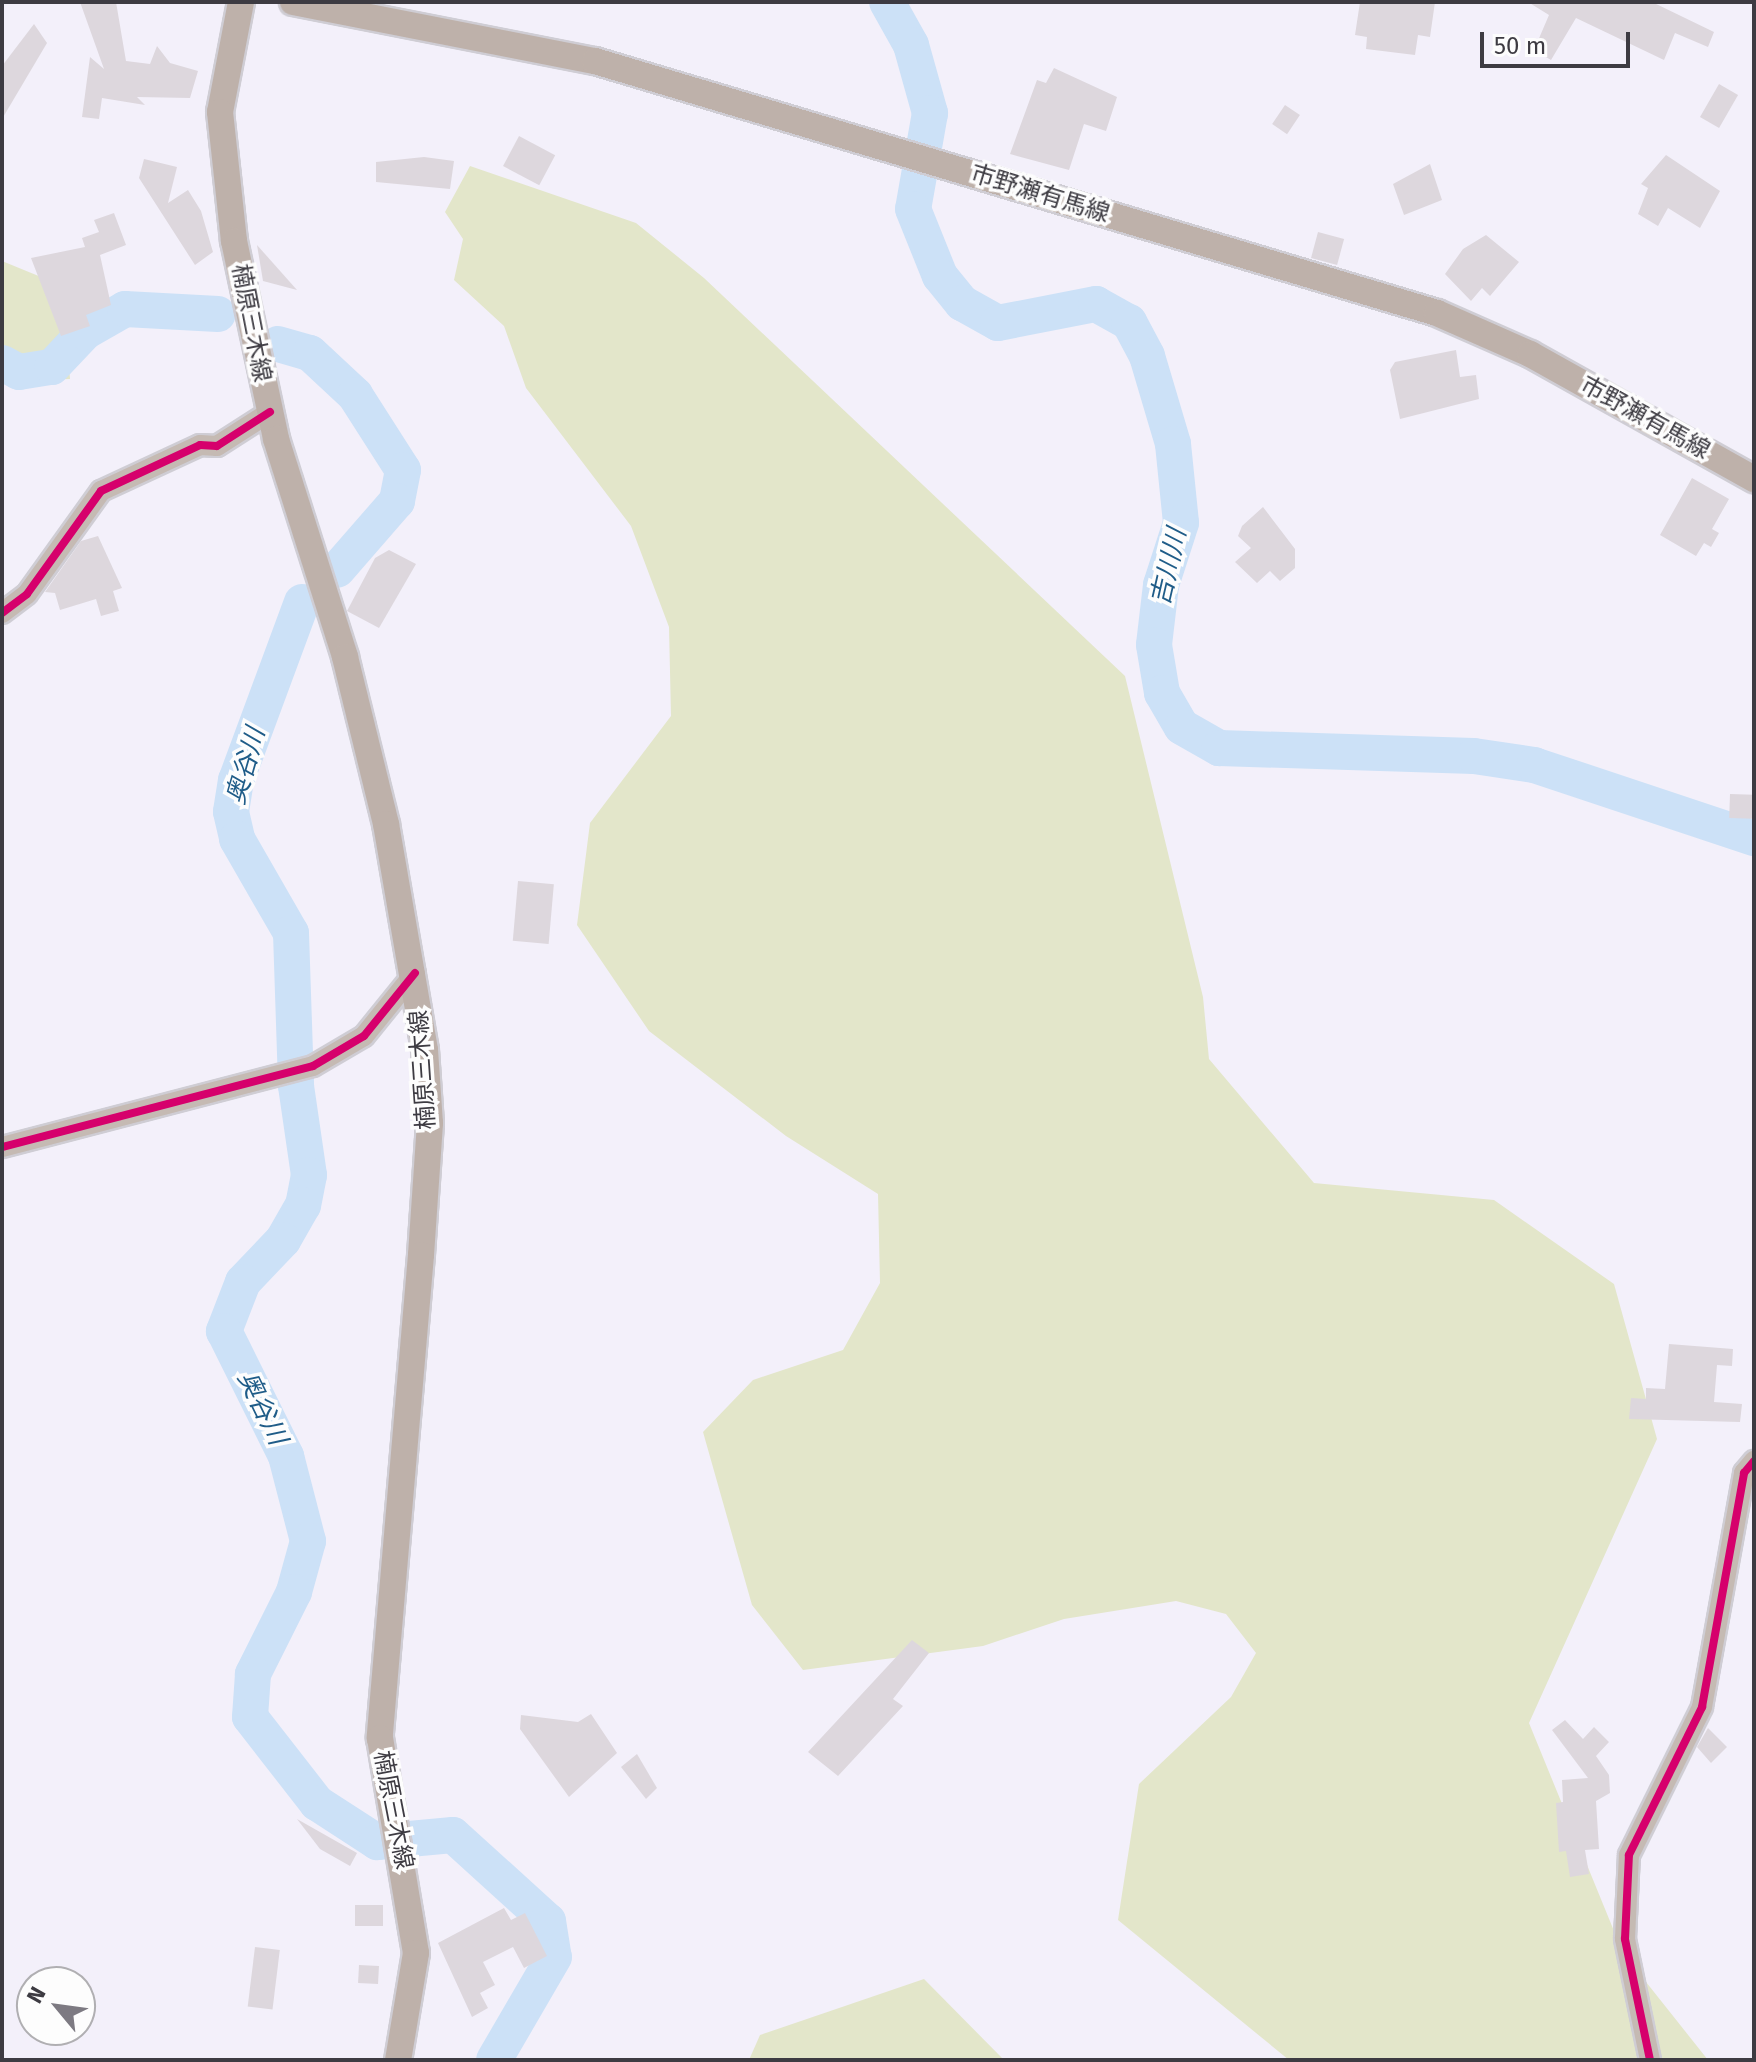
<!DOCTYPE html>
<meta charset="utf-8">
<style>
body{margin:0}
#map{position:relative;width:1756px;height:2062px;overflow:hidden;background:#f3f0fa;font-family:"Fira Sans","Noto Sans JP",sans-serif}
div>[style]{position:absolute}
.green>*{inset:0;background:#e3e6ca}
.river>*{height:36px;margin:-18px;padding:0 18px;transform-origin:18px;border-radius:18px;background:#cce1f7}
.building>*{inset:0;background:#ddd7dd;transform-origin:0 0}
.roads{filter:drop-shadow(2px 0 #cfcdd4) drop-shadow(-2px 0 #cfcdd4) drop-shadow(0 2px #cfcdd4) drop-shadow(0 -2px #cfcdd4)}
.minor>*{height:20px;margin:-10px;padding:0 10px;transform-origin:10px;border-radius:10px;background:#c5bab3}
.major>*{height:26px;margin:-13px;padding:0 13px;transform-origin:13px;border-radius:13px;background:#beb1aa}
.cycleway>*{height:8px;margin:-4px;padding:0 4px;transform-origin:4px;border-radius:4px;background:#d6006c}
span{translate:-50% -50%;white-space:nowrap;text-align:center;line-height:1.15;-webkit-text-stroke:7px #fdfdfd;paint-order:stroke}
.street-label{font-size:24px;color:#3d3b42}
.water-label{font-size:26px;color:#1f5c88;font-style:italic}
.frame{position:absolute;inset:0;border:4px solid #3d3b42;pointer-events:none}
.north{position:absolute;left:16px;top:1966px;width:80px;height:80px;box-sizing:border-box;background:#fdfdfd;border:2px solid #b0afb2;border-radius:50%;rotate:299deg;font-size:22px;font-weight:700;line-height:32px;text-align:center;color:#3d3b42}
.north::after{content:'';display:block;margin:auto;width:28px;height:36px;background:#7d7a82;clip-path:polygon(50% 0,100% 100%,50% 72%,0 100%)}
.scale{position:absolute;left:1480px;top:32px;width:150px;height:36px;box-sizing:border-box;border:4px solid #3d3b42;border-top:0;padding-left:10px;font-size:24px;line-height:28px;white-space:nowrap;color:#3d3b42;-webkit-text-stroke:6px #fdfdfd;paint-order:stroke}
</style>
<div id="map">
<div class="green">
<div style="clip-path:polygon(470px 166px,636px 223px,704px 278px,1125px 676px,1203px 997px,1209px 1059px,1314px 1183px,1494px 1200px,1614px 1284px,1657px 1439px,1529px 1723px,1623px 1953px,1708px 2060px,1289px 2060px,1118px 1920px,1139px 1784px,1231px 1697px,1256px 1653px,1226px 1614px,1176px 1601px,1064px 1619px,983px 1646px,803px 1670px,752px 1605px,703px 1432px,753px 1380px,843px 1350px,880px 1283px,878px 1194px,786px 1136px,649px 1031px,577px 925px,590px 823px,671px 716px,669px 627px,631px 526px,526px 388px,504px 326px,454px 280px,463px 239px,445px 212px)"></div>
<div style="clip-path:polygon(2px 261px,63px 286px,70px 379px,2px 381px)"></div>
<div style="clip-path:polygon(924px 1979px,1004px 2060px,749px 2060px,760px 2035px)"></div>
</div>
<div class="river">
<div style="left:887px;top:2px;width:49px;rotate:60.8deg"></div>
<div style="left:911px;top:45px;width:71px;rotate:74.4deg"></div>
<div style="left:930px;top:113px;width:97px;rotate:100deg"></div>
<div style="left:913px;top:209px;width:72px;rotate:68.1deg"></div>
<div style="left:940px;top:276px;width:35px;rotate:51deg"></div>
<div style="left:962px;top:303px;width:41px;rotate:29.1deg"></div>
<div style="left:998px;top:323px;width:100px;rotate:-11deg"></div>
<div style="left:1096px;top:304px;width:38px;rotate:29deg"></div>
<div style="left:1129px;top:322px;width:38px;rotate:62deg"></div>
<div style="left:1147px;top:356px;width:92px;rotate:73.5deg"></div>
<div style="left:1173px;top:444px;width:79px;rotate:84.2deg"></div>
<div style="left:1181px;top:523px;width:65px;rotate:107.9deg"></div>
<div style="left:1161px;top:585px;width:60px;rotate:96.7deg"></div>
<div style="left:1154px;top:645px;width:49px;rotate:80.5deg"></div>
<div style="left:1162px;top:693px;width:39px;rotate:60deg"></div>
<div style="left:1182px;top:727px;width:43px;rotate:29.6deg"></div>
<div style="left:1219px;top:748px;width:255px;rotate:1.8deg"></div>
<div style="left:1474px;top:756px;width:61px;rotate:8.5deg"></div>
<div style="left:1534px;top:765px;width:232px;rotate:18.4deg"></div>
<div style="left:278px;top:344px;width:33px;rotate:16deg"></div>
<div style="left:310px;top:353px;width:62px;rotate:43deg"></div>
<div style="left:355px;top:395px;width:89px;rotate:57.4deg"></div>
<div style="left:403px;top:470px;width:32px;rotate:101deg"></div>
<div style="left:397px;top:501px;width:91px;rotate:131deg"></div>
<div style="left:2px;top:363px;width:19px;rotate:28deg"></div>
<div style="left:19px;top:372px;width:33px;rotate:-9deg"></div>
<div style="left:52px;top:367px;width:48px;rotate:-46.7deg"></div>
<div style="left:85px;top:332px;width:46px;rotate:-29.9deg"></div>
<div style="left:125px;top:309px;width:93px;rotate:3.1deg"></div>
<div style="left:302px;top:602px;width:190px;rotate:110.3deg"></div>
<div style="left:236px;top:780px;width:32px;rotate:99deg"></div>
<div style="left:231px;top:812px;width:28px;rotate:77deg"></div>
<div style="left:237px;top:839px;width:108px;rotate:60.1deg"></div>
<div style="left:291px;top:933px;width:153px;rotate:88.1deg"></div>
<div style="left:296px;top:1086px;width:90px;rotate:81.7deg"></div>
<div style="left:309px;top:1175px;width:31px;rotate:101deg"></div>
<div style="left:303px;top:1205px;width:40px;rotate:119.7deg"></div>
<div style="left:283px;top:1240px;width:58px;rotate:133.6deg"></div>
<div style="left:243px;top:1282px;width:53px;rotate:111.2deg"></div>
<div style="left:224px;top:1331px;width:140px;rotate:63.6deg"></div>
<div style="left:286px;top:1456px;width:88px;rotate:75.5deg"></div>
<div style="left:308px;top:1541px;width:53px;rotate:105.4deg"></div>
<div style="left:294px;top:1592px;width:92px;rotate:116.6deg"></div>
<div style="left:253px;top:1674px;width:43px;rotate:94deg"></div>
<div style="left:250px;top:1717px;width:109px;rotate:52.1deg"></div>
<div style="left:317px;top:1803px;width:72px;rotate:33deg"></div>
<div style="left:377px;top:1842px;width:76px;rotate:-5.3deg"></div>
<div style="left:453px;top:1835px;width:128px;rotate:42.2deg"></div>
<div style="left:548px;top:1921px;width:36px;rotate:81deg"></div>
<div style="left:554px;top:1957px;width:119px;rotate:120.2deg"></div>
</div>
<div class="building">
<div style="clip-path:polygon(80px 2px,116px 2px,126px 61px,150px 64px,157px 46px,170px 63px,198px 71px,190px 98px,137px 97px,145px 105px,102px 98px,99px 119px,82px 117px,90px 57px,104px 69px)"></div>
<div style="clip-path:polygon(1360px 2px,1435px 2px,1430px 37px,1418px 35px,1415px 55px,1366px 49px,1367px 37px,1355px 35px)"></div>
<div style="clip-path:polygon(1528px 2px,1652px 2px,1714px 32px,1708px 47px,1675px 33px,1664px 60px,1576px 18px,1551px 60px,1534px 50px,1549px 15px)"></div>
<div style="clip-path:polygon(34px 24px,47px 43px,2px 119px,2px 66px)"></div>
<div style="clip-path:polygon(1054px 68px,1117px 97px,1106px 131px,1084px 124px,1069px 170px,1010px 154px,1037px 80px,1046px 83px)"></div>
<div style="left:1719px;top:84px;width:22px;height:38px;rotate:30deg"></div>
<div style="left:1285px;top:105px;width:18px;height:23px;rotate:34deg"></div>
<div style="left:519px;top:136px;width:41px;height:34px;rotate:28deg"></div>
<div style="clip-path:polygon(1666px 155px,1720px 191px,1700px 228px,1668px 208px,1658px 226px,1638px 214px,1648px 188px,1641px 184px)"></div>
<div style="clip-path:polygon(424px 157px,454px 161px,450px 189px,376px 182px,376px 162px)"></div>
<div style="clip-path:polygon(144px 159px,177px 167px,168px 203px,188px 190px,201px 211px,213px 252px,195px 265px,139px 178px)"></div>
<div style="clip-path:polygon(1430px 164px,1442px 200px,1404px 215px,1393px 184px)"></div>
<div style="clip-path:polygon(114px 213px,126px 245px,100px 255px,111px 305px,86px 315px,90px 326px,61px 336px,31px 258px,85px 247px,82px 238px,99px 232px,94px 220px)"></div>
<div style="left:1318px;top:232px;width:27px;height:27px;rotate:15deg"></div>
<div style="clip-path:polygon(1486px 235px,1519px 262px,1490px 296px,1482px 288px,1471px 301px,1445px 274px,1463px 249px)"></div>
<div style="clip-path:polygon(257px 245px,297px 290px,263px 281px)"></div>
<div style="clip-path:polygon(1456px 350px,1460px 377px,1476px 375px,1479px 399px,1400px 419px,1390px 370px,1395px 362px)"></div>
<div style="clip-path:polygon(1692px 478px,1729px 499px,1712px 529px,1719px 533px,1711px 547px,1704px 543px,1696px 556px,1660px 535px)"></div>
<div style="clip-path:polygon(1263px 507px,1295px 549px,1295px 568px,1280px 581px,1270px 571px,1257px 583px,1235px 562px,1251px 548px,1238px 536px,1242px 526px)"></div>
<div style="clip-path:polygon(98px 536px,122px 588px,113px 591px,119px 611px,101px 616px,96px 599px,60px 610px,55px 593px,45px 592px,81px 541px)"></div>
<div style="clip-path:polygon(389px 550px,416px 564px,379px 628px,347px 611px,375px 558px)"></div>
<div style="left:1730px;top:794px;width:24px;height:24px;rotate:2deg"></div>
<div style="left:518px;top:881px;width:36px;height:60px;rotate:5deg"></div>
<div style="clip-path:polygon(1669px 1344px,1733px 1349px,1732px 1366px,1717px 1365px,1714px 1402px,1742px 1404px,1740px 1422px,1629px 1419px,1631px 1398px,1646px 1399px,1646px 1388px,1665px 1389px)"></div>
<div style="clip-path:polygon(912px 1640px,929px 1653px,893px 1699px,903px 1706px,838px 1776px,808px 1752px)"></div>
<div style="clip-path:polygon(591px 1714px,617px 1753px,569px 1797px,520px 1729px,521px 1715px,578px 1722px)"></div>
<div style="clip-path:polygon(1565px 1720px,1583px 1739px,1594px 1727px,1609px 1742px,1596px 1756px,1609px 1775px,1610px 1793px,1596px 1801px,1599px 1849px,1585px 1850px,1589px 1874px,1570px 1877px,1566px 1851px,1559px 1852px,1556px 1803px,1563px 1802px,1562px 1780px,1588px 1778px,1552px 1730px)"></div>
<div style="clip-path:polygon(1708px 1728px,1727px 1747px,1711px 1763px,1697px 1747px)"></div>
<div style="clip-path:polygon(637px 1754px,657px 1788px,646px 1799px,621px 1767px)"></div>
<div style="clip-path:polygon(297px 1819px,357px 1853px,350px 1866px,320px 1849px)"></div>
<div style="left:355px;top:1905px;width:28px;height:21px"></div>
<div style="clip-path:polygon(504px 1908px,511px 1920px,525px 1913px,547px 1956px,524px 1968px,513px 1947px,483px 1962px,495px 1985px,480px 1993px,488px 2008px,472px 2017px,438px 1943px)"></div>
<div style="left:255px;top:1947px;width:25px;height:60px;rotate:7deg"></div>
<div style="left:359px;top:1965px;width:20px;height:18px;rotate:3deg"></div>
</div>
<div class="roads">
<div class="minor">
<div style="left:2px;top:613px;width:31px;rotate:-37deg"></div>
<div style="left:27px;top:594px;width:127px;rotate:-54.3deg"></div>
<div style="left:101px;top:491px;width:109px;rotate:-24.9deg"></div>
<div style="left:200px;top:445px;width:17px;rotate:3deg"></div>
<div style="left:217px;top:446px;width:63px;rotate:-32.7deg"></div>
<div style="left:2px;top:1147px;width:321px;rotate:-14.6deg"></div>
<div style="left:313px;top:1066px;width:59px;rotate:-30.5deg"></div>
<div style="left:364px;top:1036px;width:81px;rotate:-51deg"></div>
<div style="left:1650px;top:2060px;width:124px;rotate:-101.7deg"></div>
<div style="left:1625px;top:1939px;width:84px;rotate:-87.3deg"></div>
<div style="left:1629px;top:1855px;width:165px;rotate:-63.7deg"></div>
<div style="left:1702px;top:1707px;width:238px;rotate:-79.8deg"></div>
<div style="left:1744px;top:1473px;width:16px;rotate:-50deg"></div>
</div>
<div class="major">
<div style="left:241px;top:2px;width:112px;rotate:100.8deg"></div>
<div style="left:220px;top:112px;width:130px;rotate:83.8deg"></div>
<div style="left:234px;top:241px;width:202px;rotate:78deg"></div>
<div style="left:276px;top:439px;width:229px;rotate:72.4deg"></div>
<div style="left:345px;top:657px;width:172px;rotate:76.2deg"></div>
<div style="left:386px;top:824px;width:229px;rotate:80.2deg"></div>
<div style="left:425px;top:1050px;width:73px;rotate:86.1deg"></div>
<div style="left:430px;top:1123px;width:132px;rotate:93.9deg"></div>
<div style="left:421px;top:1255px;width:485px;rotate:94.9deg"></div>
<div style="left:380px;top:1738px;width:218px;rotate:80.5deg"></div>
<div style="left:416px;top:1953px;width:109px;rotate:99.5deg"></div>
<div style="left:293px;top:2px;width:308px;rotate:11.1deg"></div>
<div style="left:595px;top:61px;width:879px;rotate:16.66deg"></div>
<div style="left:1437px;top:313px;width:102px;rotate:23.8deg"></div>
<div style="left:1530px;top:354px;width:257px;rotate:29.2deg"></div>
</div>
</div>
<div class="cycleway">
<div style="left:2px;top:613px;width:31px;rotate:-37deg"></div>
<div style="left:27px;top:594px;width:127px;rotate:-54.3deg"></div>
<div style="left:101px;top:491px;width:109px;rotate:-24.9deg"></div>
<div style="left:200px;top:445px;width:17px;rotate:3deg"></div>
<div style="left:217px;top:446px;width:63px;rotate:-32.7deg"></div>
<div style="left:2px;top:1147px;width:321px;rotate:-14.6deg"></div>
<div style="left:313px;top:1066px;width:59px;rotate:-30.5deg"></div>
<div style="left:364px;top:1036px;width:81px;rotate:-51deg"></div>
<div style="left:1650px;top:2060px;width:124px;rotate:-101.7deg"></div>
<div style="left:1625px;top:1939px;width:84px;rotate:-87.3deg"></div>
<div style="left:1629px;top:1855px;width:165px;rotate:-63.7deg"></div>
<div style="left:1702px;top:1707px;width:238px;rotate:-79.8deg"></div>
<div style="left:1744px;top:1473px;width:16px;rotate:-50deg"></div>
</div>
<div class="street-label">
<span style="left:1040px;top:194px;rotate:17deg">市野瀬有馬線</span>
<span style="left:251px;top:323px;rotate:79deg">楠原三木線</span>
<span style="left:1645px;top:418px;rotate:29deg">市野瀬有馬線</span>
<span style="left:423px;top:1070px;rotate:-94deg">楠原三木線</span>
<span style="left:393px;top:1810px;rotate:79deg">楠原三木線</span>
</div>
<div class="water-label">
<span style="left:1169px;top:567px;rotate:-77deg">吉川川</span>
<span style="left:246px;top:766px;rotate:-74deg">奥谷川</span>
<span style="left:262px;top:1408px;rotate:64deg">奥谷川</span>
</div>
<div class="frame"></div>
<div class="north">N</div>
<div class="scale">50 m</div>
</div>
